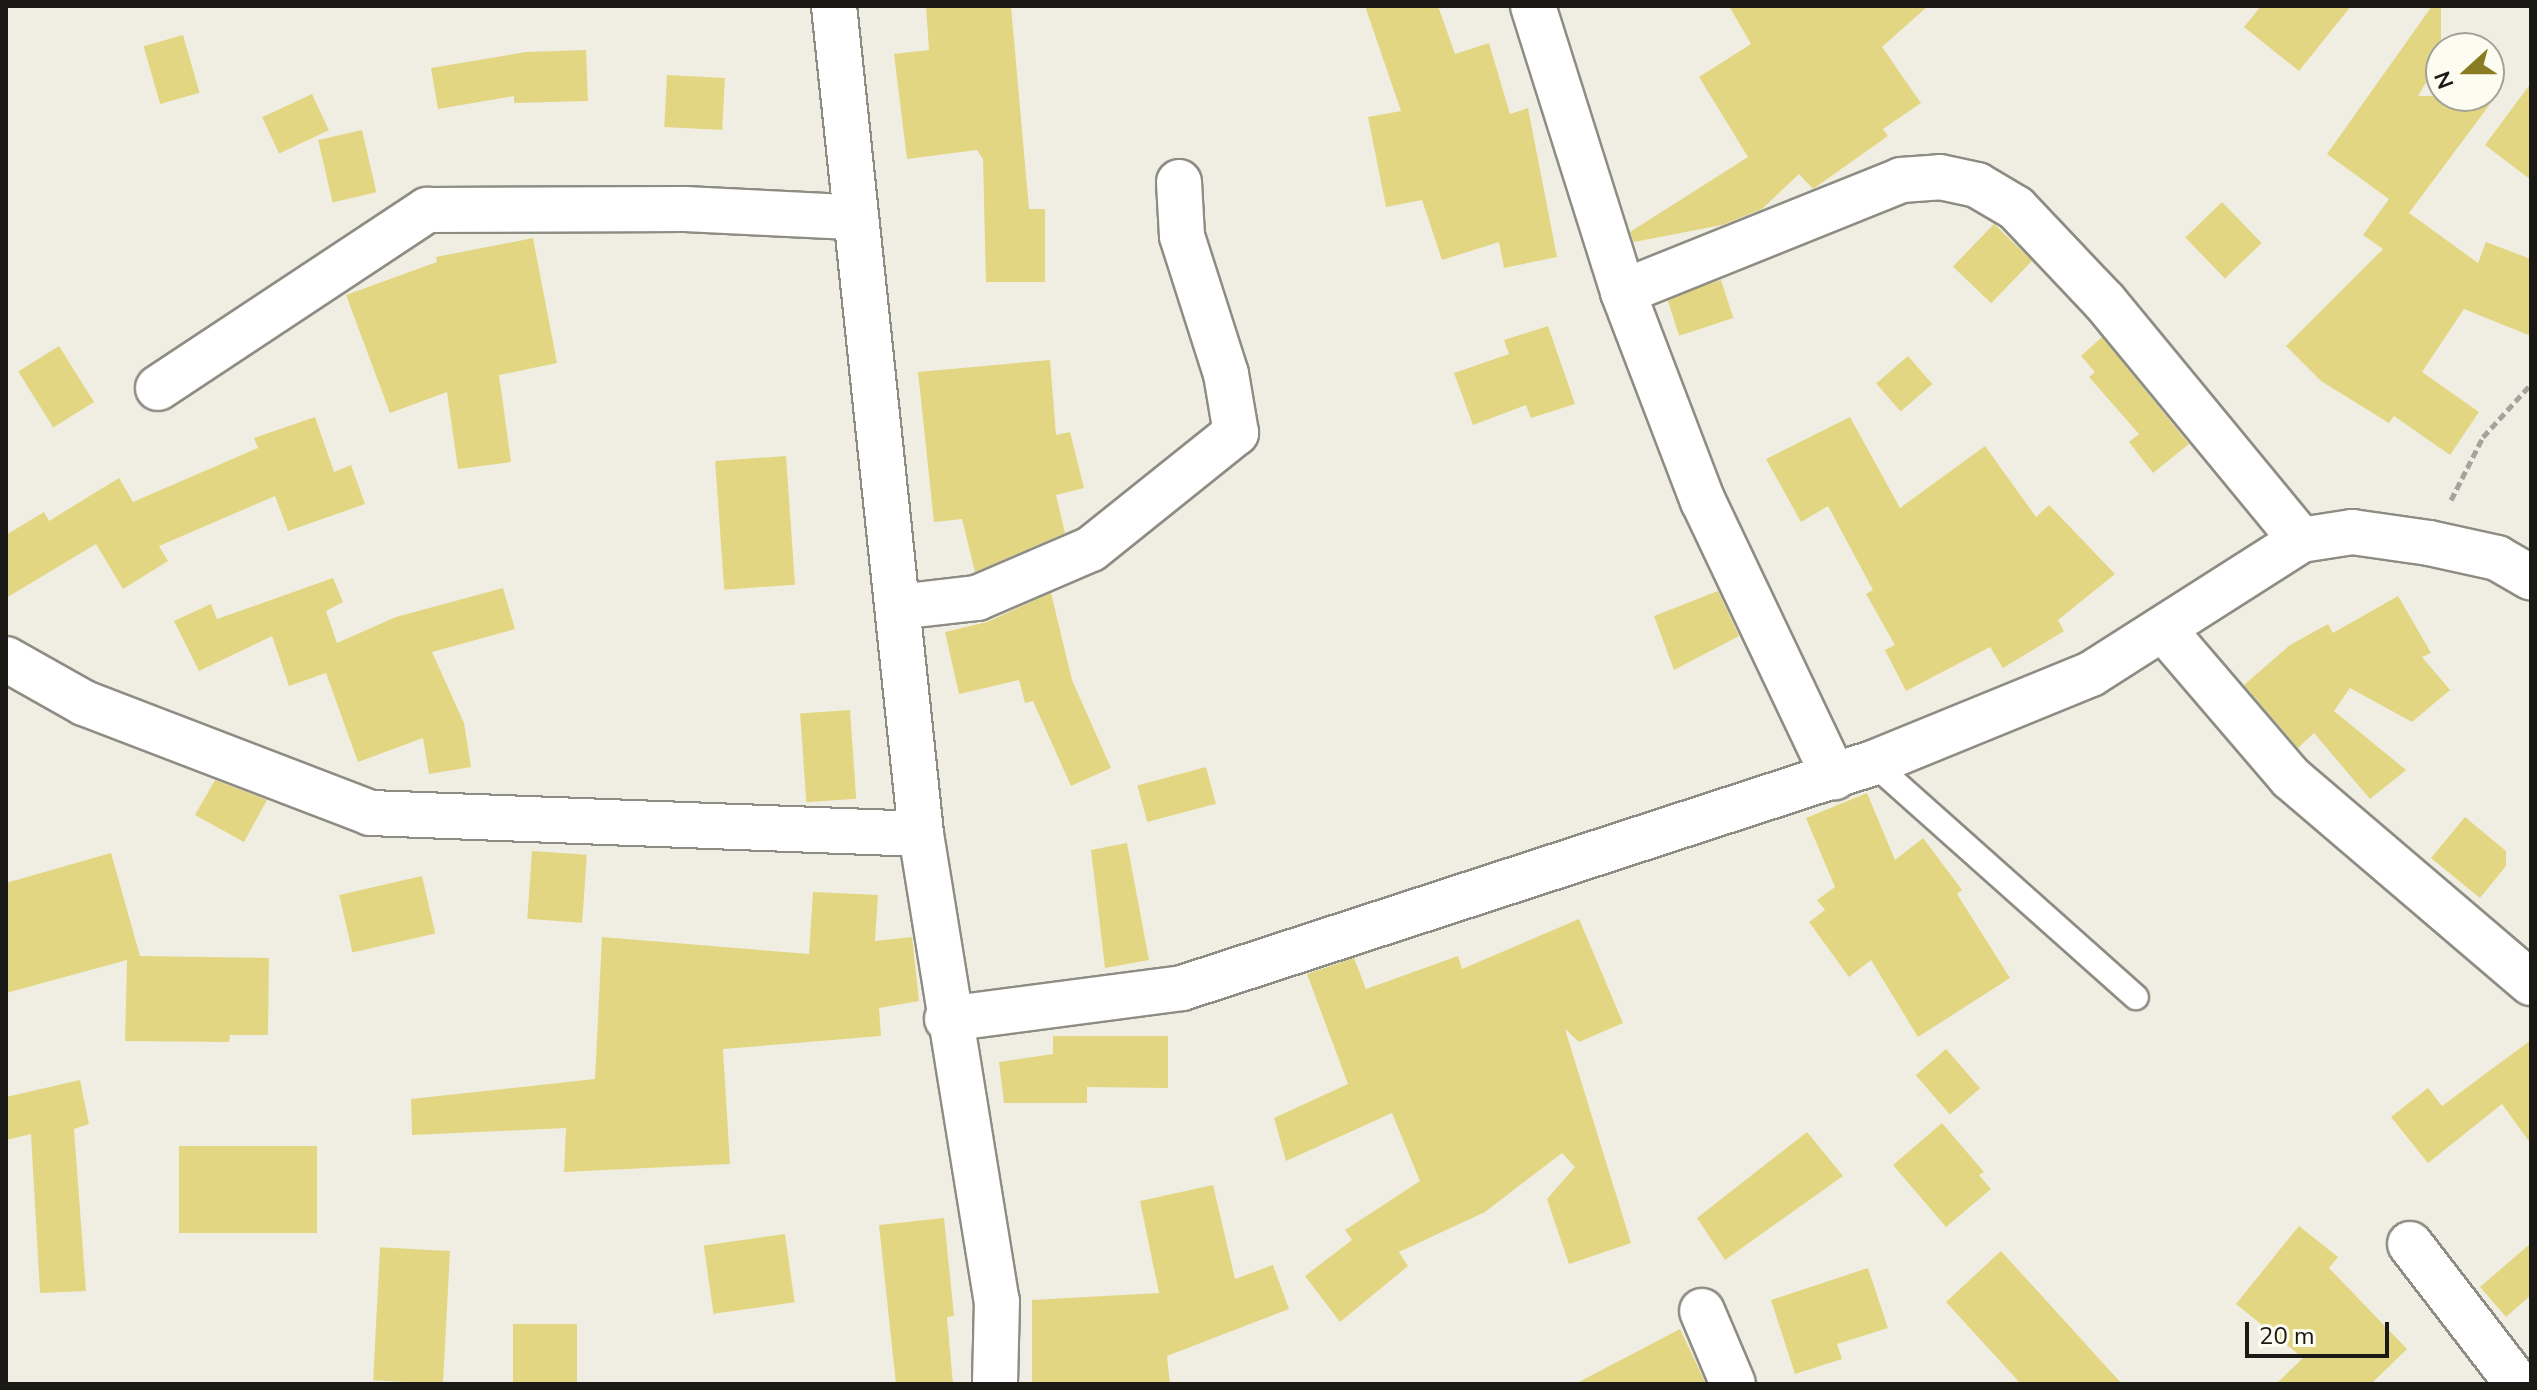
<!DOCTYPE html>
<style>
body{margin:0}
#map{position:relative;width:2537px;height:1390px;overflow:hidden;background:#f0eee3;font-family:"Nunito Sans",sans-serif}
div>[style]{position:absolute}
.building>*{inset:0;background:#e3d682;transform-origin:0 0}
.path>*{height:5px;margin-top:-2.5px;transform-origin:0;background:repeating-linear-gradient(90deg,#a5a39b 0 8px,transparent 0 12px)}
.roads{filter:drop-shadow(2px 0 #8e8d83) drop-shadow(-2px 0 #8e8d83) drop-shadow(0 2px #8e8d83) drop-shadow(0 -2px #8e8d83)}
.service>*{height:24px;margin:-12px;padding:0 12px;transform-origin:12px;border-radius:12px;background:#fff}
.minor>*{height:44px;margin:-22px;padding:0 22px;transform-origin:22px;border-radius:22px;background:#fff}
.tertiary>*{height:44px;margin:-22px;padding:0 22px;transform-origin:22px;border-radius:22px;background:#fff}
span{translate:-50% -50%;white-space:nowrap;text-align:center;line-height:1.15;-webkit-text-stroke:6px #fdfcf1;paint-order:stroke}
.frame{position:absolute;inset:0;border:8px solid #1a1915;pointer-events:none}
.north{position:absolute;left:2425px;top:32px;width:80px;height:80px;box-sizing:border-box;background:#fdfcf1;border:2px solid #a2a199;border-radius:50%;rotate:249deg;font-size:22px;font-weight:700;line-height:32px;text-align:center;color:#1a1915}
.north::after{content:'';display:block;margin:auto;width:28px;height:36px;background:#897c22;clip-path:polygon(50% 0,100% 100%,50% 72%,0 100%)}
.scale{position:absolute;left:2245px;top:1322px;width:144px;height:36px;box-sizing:border-box;border:4px solid #1a1915;border-top:0;padding-left:10px;font-size:24px;line-height:28px;white-space:nowrap;color:#1a1915;-webkit-text-stroke:6px #fdfcf1;paint-order:stroke}
</style>
<div id="map">
<div class="building">
<div style="clip-path:polygon(926px 6px,1011px 6px,1029px 209px,1045px 209px,1045px 282px,986px 282px,983px 159px,977px 150px,907px 159px,894px 54px,929px 50px)"></div>
<div style="clip-path:polygon(1365px 6px,1438px 6px,1455px 54px,1489px 43px,1510px 114px,1528px 108px,1557px 257px,1504px 268px,1499px 242px,1442px 260px,1422px 200px,1386px 207px,1368px 117px,1401px 111px)"></div>
<div style="clip-path:polygon(1729px 6px,1928px 6px,1882px 47px,1921px 103px,1883px 129px,1888px 136px,1813px 189px,1799px 174px,1762px 209px,1722px 225px,1634px 242px,1630px 232px,1748px 157px,1699px 77px,1751px 44px)"></div>
<div style="clip-path:polygon(2261px 6px,2351px 6px,2299px 71px,2244px 27px)"></div>
<div style="clip-path:polygon(2432px 6px,2441px 6px,2441px 57px,2418px 96px,2496px 96px,2409px 213px,2478px 263px,2486px 242px,2531px 259px,2531px 336px,2464px 309px,2422px 372px,2479px 412px,2450px 455px,2394px 416px,2389px 423px,2321px 381px,2286px 346px,2383px 249px,2363px 235px,2389px 199px,2327px 154px)"></div>
<div style="left:183px;top:35px;width:60px;height:41px;rotate:74deg"></div>
<div style="clip-path:polygon(586px 50px,588px 101px,514px 103px,514px 96px,438px 109px,431px 68px,526px 52px)"></div>
<div style="left:667px;top:75px;width:58px;height:52px;rotate:3deg"></div>
<div style="clip-path:polygon(2531px 83px,2531px 180px,2485px 145px)"></div>
<div style="left:312px;top:94px;width:40px;height:55px;rotate:65deg"></div>
<div style="left:362px;top:130px;width:64px;height:45px;rotate:77deg"></div>
<div style="left:2222px;top:202px;width:57px;height:51px;rotate:46deg"></div>
<div style="left:1994px;top:224px;width:53px;height:59px;rotate:44deg"></div>
<div style="clip-path:polygon(533px 238px,557px 363px,499px 375px,511px 462px,458px 469px,447px 392px,390px 413px,346px 295px,437px 262px,436px 257px)"></div>
<div style="left:1721px;top:280px;width:40px;height:57px;rotate:72deg"></div>
<div style="clip-path:polygon(1548px 326px,1575px 404px,1531px 418px,1526px 405px,1473px 425px,1454px 373px,1509px 354px,1504px 340px)"></div>
<div style="clip-path:polygon(2102px 337px,2189px 444px,2153px 473px,2129px 442px,2139px 434px,2089px 377px,2095px 372px,2081px 356px)"></div>
<div style="left:59px;top:346px;width:66px;height:48px;rotate:58deg"></div>
<div style="left:1908px;top:356px;width:37px;height:42px;rotate:49deg"></div>
<div style="clip-path:polygon(1050px 360px,1056px 435px,1070px 432px,1084px 488px,1056px 495px,1065px 533px,975px 572px,962px 519px,934px 522px,918px 372px)"></div>
<div style="clip-path:polygon(315px 417px,334px 472px,351px 465px,365px 504px,288px 531px,275px 496px,159px 546px,168px 561px,123px 589px,96px 544px,6px 598px,6px 535px,44px 512px,49px 521px,119px 478px,133px 502px,258px 448px,254px 438px)"></div>
<div style="clip-path:polygon(1850px 417px,1900px 508px,1985px 446px,2036px 517px,2049px 505px,2115px 574px,2058px 620px,2064px 631px,2003px 668px,1990px 647px,1906px 691px,1885px 650px,1895px 645px,1866px 594px,1873px 590px,1828px 506px,1801px 522px,1766px 459px)"></div>
<div style="left:786px;top:456px;width:129px;height:71px;rotate:86deg"></div>
<div style="clip-path:polygon(333px 578px,343px 602px,326px 611px,337px 643px,396px 617px,503px 588px,515px 629px,432px 652px,464px 723px,471px 767px,429px 774px,423px 738px,358px 762px,326px 673px,289px 686px,272px 636px,199px 671px,174px 621px,211px 604px,217px 619px)"></div>
<div style="clip-path:polygon(1718px 591px,1739px 636px,1674px 670px,1654px 616px)"></div>
<div style="clip-path:polygon(1051px 593px,1072px 680px,1111px 768px,1071px 786px,1033px 701px,1025px 703px,1019px 680px,959px 694px,945px 632px,987px 622px)"></div>
<div style="clip-path:polygon(2398px 596px,2431px 653px,2422px 657px,2450px 690px,2412px 722px,2350px 688px,2334px 711px,2406px 770px,2370px 799px,2314px 733px,2298px 748px,2244px 685px,2290px 645px,2328px 624px,2333px 633px)"></div>
<div style="left:850px;top:710px;width:89px;height:50px;rotate:86deg"></div>
<div style="left:1206px;top:767px;width:38px;height:71px;rotate:75deg"></div>
<div style="clip-path:polygon(215px 780px,267px 800px,244px 842px,195px 815px)"></div>
<div style="clip-path:polygon(1867px 793px,1895px 860px,1923px 838px,1962px 890px,1957px 894px,2010px 978px,1918px 1037px,1871px 960px,1849px 977px,1809px 922px,1825px 910px,1817px 900px,1835px 887px,1806px 818px)"></div>
<div style="clip-path:polygon(2465px 817px,2506px 851px,2506px 866px,2480px 898px,2431px 858px)"></div>
<div style="clip-path:polygon(1127px 843px,1149px 960px,1105px 968px,1091px 850px)"></div>
<div style="left:532px;top:851px;width:55px;height:68px;rotate:4deg"></div>
<div style="clip-path:polygon(111px 853px,140px 956px,269px 958px,268px 1035px,230px 1035px,229px 1042px,125px 1041px,127px 960px,6px 993px,6px 883px)"></div>
<div style="left:422px;top:876px;width:59px;height:85px;rotate:77deg"></div>
<div style="clip-path:polygon(813px 892px,878px 895px,875px 941px,912px 937px,919px 1001px,879px 1008px,881px 1036px,723px 1049px,730px 1164px,564px 1172px,566px 1128px,412px 1135px,411px 1099px,595px 1079px,602px 937px,809px 954px)"></div>
<div style="clip-path:polygon(1579px 919px,1623px 1023px,1579px 1042px,1565px 1029px,1631px 1243px,1569px 1264px,1547px 1199px,1575px 1167px,1562px 1153px,1485px 1212px,1399px 1252px,1408px 1266px,1340px 1322px,1305px 1276px,1352px 1240px,1345px 1230px,1420px 1181px,1392px 1113px,1286px 1161px,1274px 1118px,1348px 1084px,1307px 974px,1354px 958px,1366px 989px,1458px 956px,1462px 969px)"></div>
<div style="clip-path:polygon(1053px 1036px,1168px 1036px,1168px 1088px,1087px 1087px,1087px 1103px,1004px 1103px,999px 1062px,1053px 1054px)"></div>
<div style="clip-path:polygon(2531px 1040px,2531px 1144px,2502px 1104px,2428px 1163px,2391px 1117px,2428px 1088px,2442px 1106px)"></div>
<div style="left:1946px;top:1049px;width:52px;height:40px;rotate:49deg"></div>
<div style="clip-path:polygon(80px 1080px,89px 1124px,74px 1129px,86px 1291px,40px 1293px,31px 1134px,6px 1140px,6px 1097px)"></div>
<div style="clip-path:polygon(1942px 1123px,1984px 1172px,1979px 1175px,1991px 1189px,1946px 1227px,1893px 1165px)"></div>
<div style="clip-path:polygon(1807px 1132px,1843px 1176px,1725px 1260px,1697px 1218px)"></div>
<div style="left:317px;top:1146px;width:87px;height:138px;rotate:90deg"></div>
<div style="clip-path:polygon(1213px 1185px,1235px 1279px,1273px 1265px,1289px 1309px,1167px 1356px,1170px 1384px,1032px 1384px,1032px 1300px,1159px 1293px,1140px 1201px)"></div>
<div style="clip-path:polygon(944px 1218px,954px 1316px,947px 1317px,953px 1384px,896px 1384px,879px 1225px)"></div>
<div style="clip-path:polygon(2299px 1226px,2338px 1257px,2329px 1268px,2407px 1349px,2371px 1384px,2276px 1384px,2303px 1358px,2236px 1304px)"></div>
<div style="left:785px;top:1234px;width:69px;height:82px;rotate:82deg"></div>
<div style="clip-path:polygon(2531px 1243px,2531px 1295px,2506px 1317px,2480px 1287px)"></div>
<div style="left:450px;top:1251px;width:133px;height:70px;rotate:93deg"></div>
<div style="clip-path:polygon(2001px 1251px,2122px 1384px,2021px 1384px,1946px 1302px)"></div>
<div style="clip-path:polygon(1868px 1268px,1888px 1328px,1837px 1344px,1842px 1359px,1795px 1374px,1771px 1300px)"></div>
<div style="left:577px;top:1324px;width:60px;height:64px;rotate:90deg"></div>
<div style="clip-path:polygon(1680px 1329px,1706px 1384px,1575px 1384px)"></div>
</div>
<div class="path">
<div style="left:2451px;top:500px;width:71px;rotate:-63.1deg"></div>
<div style="left:2483px;top:437px;width:72px;rotate:-47.8deg"></div>
</div>
<div class="roads">
<div class="service">
<div style="left:1873px;top:763px;width:352px;rotate:41.7deg"></div>
</div>
<div class="minor">
<div style="left:1533px;top:6px;width:300px;rotate:72.5deg"></div>
<div style="left:1623px;top:292px;width:224px;rotate:69.1deg"></div>
<div style="left:1703px;top:501px;width:306px;rotate:64.6deg"></div>
<div style="left:1623px;top:292px;width:300px;rotate:-21.9deg"></div>
<div style="left:1901px;top:180px;width:39px;rotate:-4deg"></div>
<div style="left:1940px;top:177px;width:38px;rotate:12deg"></div>
<div style="left:1977px;top:185px;width:45px;rotate:30.5deg"></div>
<div style="left:2016px;top:208px;width:129px;rotate:46.6deg"></div>
<div style="left:2105px;top:302px;width:308px;rotate:50.5deg"></div>
<div style="left:158px;top:388px;width:323px;rotate:-33.5deg"></div>
<div style="left:427px;top:210px;width:258px;rotate:-0.2deg"></div>
<div style="left:685px;top:209px;width:166px;rotate:2.8deg"></div>
<div style="left:898px;top:607px;width:80px;rotate:-6.5deg"></div>
<div style="left:977px;top:598px;width:124px;rotate:-23.3deg"></div>
<div style="left:1091px;top:549px;width:186px;rotate:-38.7deg"></div>
<div style="left:1236px;top:433px;width:60px;rotate:-99.6deg"></div>
<div style="left:1226px;top:374px;width:145px;rotate:-107.7deg"></div>
<div style="left:1182px;top:236px;width:54px;rotate:-93.2deg"></div>
<div style="left:2164px;top:630px;width:195px;rotate:49.4deg"></div>
<div style="left:2291px;top:778px;width:316px;rotate:40.5deg"></div>
<div style="left:6px;top:659px;width:90px;rotate:29.4deg"></div>
<div style="left:84px;top:703px;width:306px;rotate:21deg"></div>
<div style="left:370px;top:813px;width:551px;rotate:2.18deg"></div>
<div style="left:947px;top:1019px;width:237px;rotate:-7.5deg"></div>
<div style="left:1182px;top:988px;width:727px;rotate:-18.04deg"></div>
<div style="left:1873px;top:763px;width:235px;rotate:-22.2deg"></div>
<div style="left:2091px;top:674px;width:249px;rotate:-32.5deg"></div>
<div style="left:2301px;top:540px;width:52px;rotate:-8.9deg"></div>
<div style="left:2352px;top:532px;width:78px;rotate:8.1deg"></div>
<div style="left:2429px;top:543px;width:70px;rotate:12.4deg"></div>
<div style="left:2497px;top:558px;width:39px;rotate:30deg"></div>
<div style="left:2410px;top:1244px;width:177px;rotate:52.4deg"></div>
<div style="left:1702px;top:1311px;width:79px;rotate:67deg"></div>
</div>
<div class="tertiary">
<div style="left:834px;top:6px;width:833px;rotate:84deg"></div>
<div style="left:921px;top:834px;width:473px;rotate:80.8deg"></div>
<div style="left:997px;top:1301px;width:83px;rotate:91.4deg"></div>
</div>
</div>
<div class="frame"></div>
<div class="north">N</div>
<div class="scale">20 m</div>
</div>
